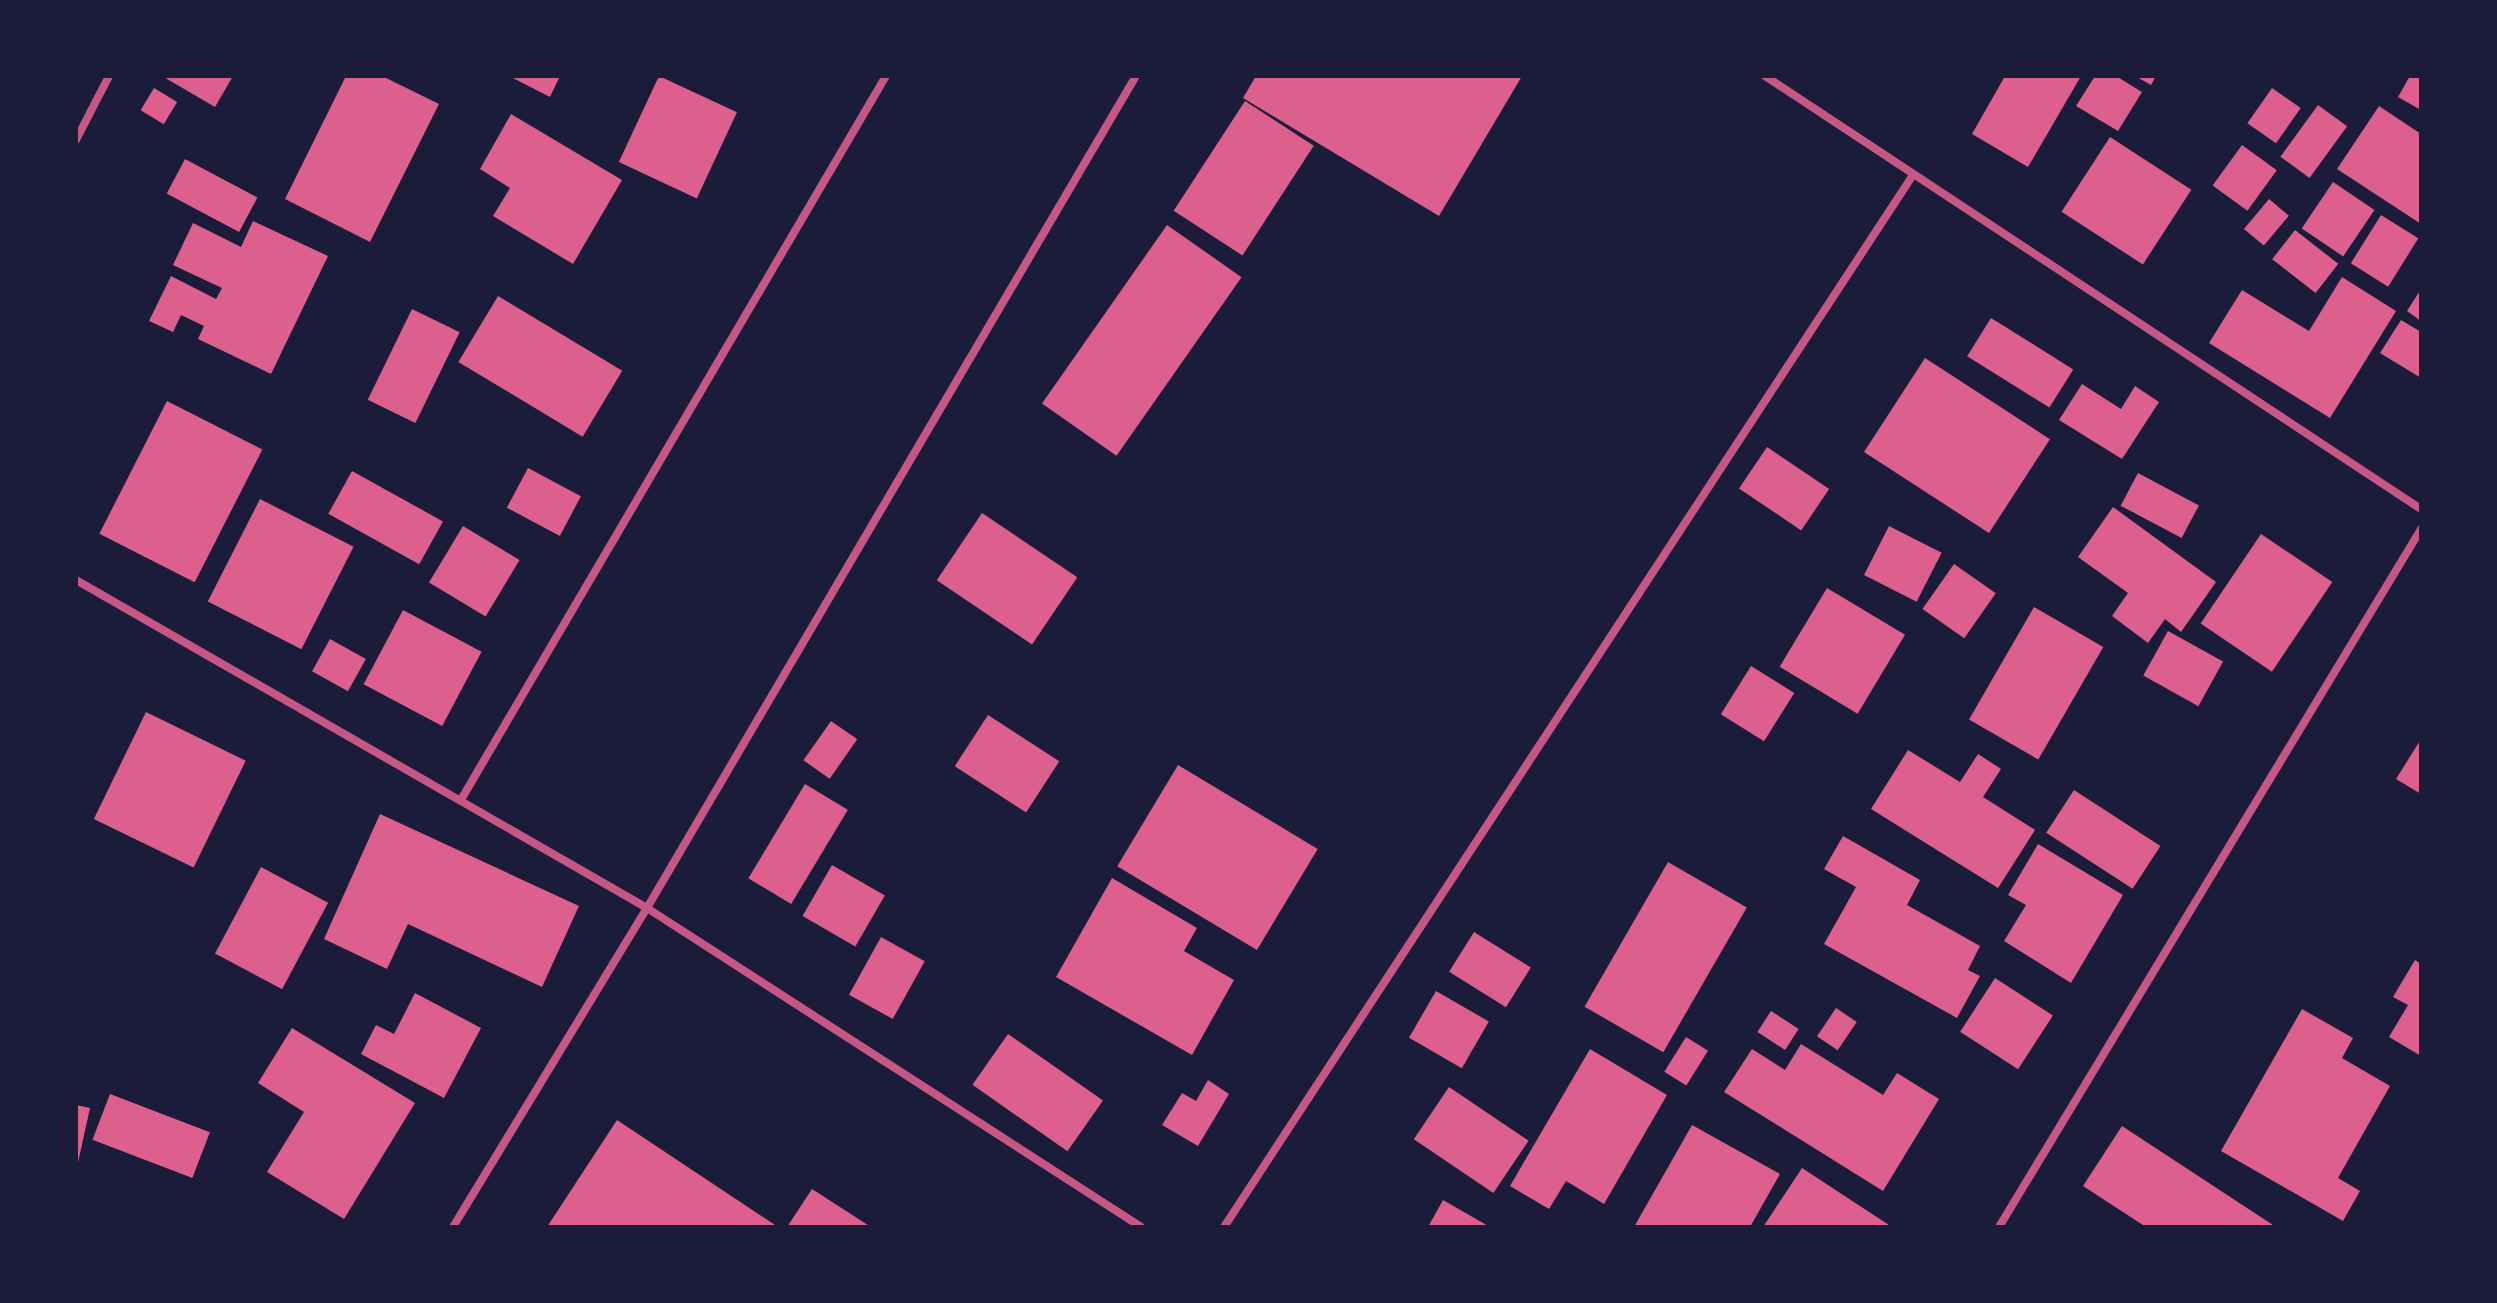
<!DOCTYPE html>
<style>
body{margin:0}
#map{position:relative;width:2497px;height:1303px;overflow:hidden;background:#1b1b3a;font-family:"Archivo Narrow",sans-serif}
div>[style]{position:absolute}
.building>*{inset:0;background:#dd5f8e;transform-origin:0 0}
.minor>*{height:8px;margin:-4px;padding:0 4px;transform-origin:4px;border-radius:4px;background:#c65784}
span{translate:-50% -50%;white-space:nowrap;text-align:center;line-height:1.15;-webkit-text-stroke:8px #1b1b3a;paint-order:stroke}
.frame{position:absolute;inset:0;border:78px solid #1b1b3a;pointer-events:none}
</style>
<div id="map">
<div class="building">
<div style="clip-path:polygon(162px 76px,233px 76px,215px 107px)"></div>
<div style="clip-path:polygon(346px 76px,382px 76px,439px 104px,370px 242px,285px 199px)"></div>
<div style="clip-path:polygon(509px 76px,560px 76px,550px 97px)"></div>
<div style="left:659px;top:76px;width:86px;height:95px;rotate:25deg"></div>
<div style="clip-path:polygon(1256px 76px,1522px 76px,1439px 216px,1243px 98px)"></div>
<div style="clip-path:polygon(2005px 76px,2081px 76px,2028px 167px,1972px 134px)"></div>
<div style="clip-path:polygon(2095px 76px,2116px 76px,2142px 92px,2118px 131px,2076px 106px)"></div>
<div style="clip-path:polygon(2135px 76px,2156px 76px,2151px 85px)"></div>
<div style="clip-path:polygon(2410px 76px,2421px 76px,2421px 110px,2398px 97px)"></div>
<div style="left:154px;top:88px;width:27px;height:26px;rotate:31deg"></div>
<div style="left:2272px;top:88px;width:35px;height:43px;rotate:35deg"></div>
<div style="left:1245px;top:101px;width:82px;height:131px;rotate:33deg"></div>
<div style="left:2318px;top:105px;width:36px;height:64px;rotate:36deg"></div>
<div style="clip-path:polygon(2379px 106px,2421px 134px,2421px 224px,2337px 169px)"></div>
<div style="clip-path:polygon(511px 114px,622px 180px,573px 264px,493px 216px,510px 188px,480px 169px)"></div>
<div style="left:2110px;top:137px;width:97px;height:89px;rotate:33deg"></div>
<div style="left:2242px;top:145px;width:43px;height:50px;rotate:36deg"></div>
<div style="left:185px;top:159px;width:82px;height:39px;rotate:28deg"></div>
<div style="left:2333px;top:182px;width:50px;height:56px;rotate:34deg"></div>
<div style="left:2269px;top:199px;width:26px;height:39px;rotate:40deg"></div>
<div style="left:2381px;top:215px;width:44px;height:57px;rotate:32deg"></div>
<div style="clip-path:polygon(253px 221px,328px 256px,271px 374px,198px 339px,204px 326px,181px 315px,173px 332px,149px 321px,171px 276px,216px 299px,222px 288px,173px 265px,193px 223px,241px 247px)"></div>
<div style="left:1167px;top:225px;width:91px;height:218px;rotate:35deg"></div>
<div style="left:2295px;top:230px;width:55px;height:37px;rotate:38deg"></div>
<div style="clip-path:polygon(2342px 277px,2396px 311px,2330px 418px,2209px 343px,2242px 290px,2309px 331px)"></div>
<div style="clip-path:polygon(2421px 289px,2421px 321px,2407px 311px)"></div>
<div style="left:498px;top:296px;width:145px;height:77px;rotate:31deg"></div>
<div style="left:412px;top:309px;width:53px;height:101px;rotate:26deg"></div>
<div style="left:1991px;top:318px;width:97px;height:45px;rotate:32deg"></div>
<div style="clip-path:polygon(2401px 320px,2421px 332px,2421px 378px,2380px 353px)"></div>
<div style="left:1925px;top:358px;width:149px;height:112px;rotate:33deg"></div>
<div style="clip-path:polygon(2082px 384px,2121px 409px,2135px 386px,2159px 402px,2122px 459px,2059px 420px)"></div>
<div style="left:167px;top:401px;width:107px;height:149px;rotate:27deg"></div>
<div style="left:1767px;top:447px;width:75px;height:50px;rotate:34deg"></div>
<div style="left:528px;top:468px;width:60px;height:45px;rotate:28deg"></div>
<div style="left:352px;top:471px;width:104px;height:49px;rotate:29deg"></div>
<div style="left:2138px;top:473px;width:69px;height:37px;rotate:28deg"></div>
<div style="left:260px;top:499px;width:105px;height:115px;rotate:27deg"></div>
<div style="clip-path:polygon(2113px 507px,2216px 582px,2181px 632px,2165px 619px,2148px 643px,2112px 616px,2128px 593px,2078px 557px)"></div>
<div style="left:982px;top:513px;width:115px;height:81px;rotate:34deg"></div>
<div style="left:463px;top:526px;width:66px;height:66px;rotate:31deg"></div>
<div style="left:1889px;top:526px;width:59px;height:55px;rotate:27deg"></div>
<div style="left:2261px;top:534px;width:86px;height:108px;rotate:34deg"></div>
<div style="left:1954px;top:564px;width:51px;height:55px;rotate:35deg"></div>
<div style="left:1827px;top:588px;width:91px;height:92px;rotate:31deg"></div>
<div style="left:2034px;top:607px;width:80px;height:130px;rotate:30deg"></div>
<div style="left:403px;top:610px;width:89px;height:84px;rotate:28deg"></div>
<div style="left:2168px;top:631px;width:63px;height:51px;rotate:29deg"></div>
<div style="left:330px;top:639px;width:41px;height:37px;rotate:29deg"></div>
<div style="left:1751px;top:666px;width:51px;height:57px;rotate:32deg"></div>
<div style="left:146px;top:712px;width:111px;height:119px;rotate:26deg"></div>
<div style="left:988px;top:715px;width:85px;height:61px;rotate:33deg"></div>
<div style="left:831px;top:721px;width:32px;height:48px;rotate:35deg"></div>
<div style="clip-path:polygon(2421px 739px,2421px 794px,2396px 779px)"></div>
<div style="clip-path:polygon(1908px 750px,1960px 782px,1978px 754px,2001px 769px,1983px 797px,2035px 830px,1998px 888px,1871px 809px)"></div>
<div style="left:1178px;top:765px;width:163px;height:118px;rotate:31deg"></div>
<div style="left:805px;top:784px;width:50px;height:110px;rotate:31deg"></div>
<div style="left:2074px;top:790px;width:103px;height:51px;rotate:33deg"></div>
<div style="clip-path:polygon(380px 814px,579px 906px,542px 987px,408px 924px,387px 969px,324px 939px)"></div>
<div style="clip-path:polygon(1843px 836px,1920px 880px,1907px 905px,1980px 946px,1968px 970px,1980px 976px,1957px 1018px,1824px 944px,1856px 887px,1824px 869px)"></div>
<div style="clip-path:polygon(2038px 844px,2123px 895px,2071px 983px,2004px 941px,2026px 905px,2008px 895px)"></div>
<div style="left:1668px;top:862px;width:91px;height:167px;rotate:30deg"></div>
<div style="left:832px;top:865px;width:61px;height:59px;rotate:30deg"></div>
<div style="left:261px;top:867px;width:76px;height:98px;rotate:28deg"></div>
<div style="clip-path:polygon(1112px 878px,1197px 928px,1184px 951px,1234px 980px,1192px 1055px,1056px 977px)"></div>
<div style="left:1474px;top:932px;width:67px;height:47px;rotate:32deg"></div>
<div style="left:881px;top:937px;width:50px;height:66px;rotate:29deg"></div>
<div style="clip-path:polygon(2415px 960px,2421px 964px,2421px 1056px,2389px 1037px,2408px 1005px,2393px 997px)"></div>
<div style="left:1995px;top:978px;width:69px;height:64px;rotate:33deg"></div>
<div style="left:1436px;top:991px;width:61px;height:54px;rotate:30deg"></div>
<div style="clip-path:polygon(415px 993px,481px 1028px,444px 1098px,361px 1054px,376px 1025px,394px 1034px)"></div>
<div style="left:1836px;top:1008px;width:25px;height:34px;rotate:34deg"></div>
<div style="clip-path:polygon(2302px 1009px,2353px 1038px,2342px 1058px,2390px 1086px,2338px 1178px,2360px 1191px,2343px 1221px,2221px 1151px)"></div>
<div style="left:1771px;top:1011px;width:33px;height:25px;rotate:33deg"></div>
<div style="clip-path:polygon(292px 1028px,415px 1103px,344px 1219px,267px 1172px,304px 1112px,258px 1083px)"></div>
<div style="left:1008px;top:1034px;width:116px;height:62px;rotate:35deg"></div>
<div style="left:1686px;top:1037px;width:26px;height:41px;rotate:32deg"></div>
<div style="clip-path:polygon(1801px 1044px,1883px 1095px,1897px 1073px,1939px 1099px,1883px 1191px,1724px 1092px,1752px 1049px,1785px 1070px)"></div>
<div style="clip-path:polygon(1590px 1049px,1667px 1095px,1604px 1204px,1566px 1181px,1549px 1209px,1510px 1186px)"></div>
<div style="clip-path:polygon(1208px 1080px,1229px 1094px,1198px 1146px,1162px 1125px,1182px 1093px,1196px 1101px)"></div>
<div style="left:1449px;top:1087px;width:96px;height:63px;rotate:34deg"></div>
<div style="left:110px;top:1094px;width:107px;height:49px;rotate:21deg"></div>
<div style="clip-path:polygon(76px 1105px,90px 1108px,77px 1167px,76px 1167px)"></div>
<div style="clip-path:polygon(617px 1120px,778px 1227px,547px 1227px)"></div>
<div style="clip-path:polygon(1692px 1125px,1780px 1174px,1750px 1227px,1634px 1227px)"></div>
<div style="clip-path:polygon(2122px 1126px,2276px 1227px,2146px 1227px,2083px 1186px)"></div>
<div style="clip-path:polygon(1802px 1168px,1892px 1227px,1763px 1227px)"></div>
<div style="clip-path:polygon(812px 1189px,871px 1227px,787px 1227px)"></div>
<div style="clip-path:polygon(1443px 1200px,1490px 1227px,1428px 1227px)"></div>
</div>
<div class="minor">
<div style="left:1765px;top:76px;width:786px;rotate:33.43deg"></div>
<div style="left:76px;top:140px;width:72px;rotate:-62.7deg"></div>
<div style="left:76px;top:580px;width:659px;rotate:29.87deg"></div>
<div style="left:647px;top:908px;width:588px;rotate:32.85deg"></div>
<div style="left:462px;top:798px;width:837px;rotate:-59.58deg"></div>
<div style="left:453px;top:1227px;width:373px;rotate:-58.7deg"></div>
<div style="left:647px;top:908px;width:965px;rotate:-59.56deg"></div>
<div style="left:1224px;top:1227px;width:1258px;rotate:-56.78deg"></div>
<div style="left:1999px;top:1227px;width:816px;rotate:-58.84deg"></div>
</div>
<div class="frame"></div>
</div>
